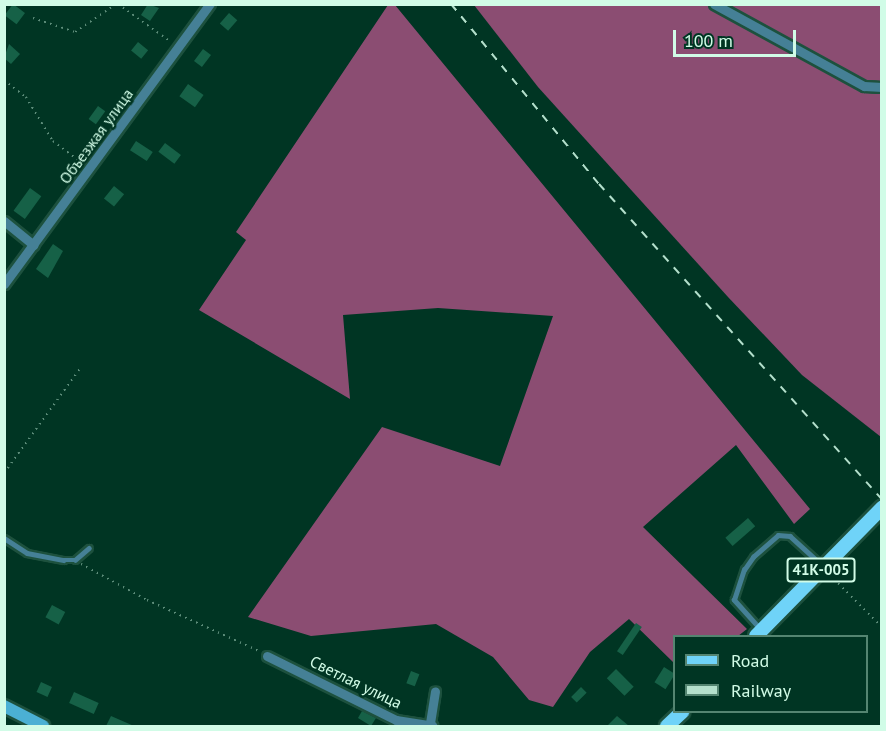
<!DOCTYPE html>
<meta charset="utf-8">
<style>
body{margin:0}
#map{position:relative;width:886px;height:731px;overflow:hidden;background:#003523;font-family:"PT Sans",sans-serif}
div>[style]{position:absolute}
.forest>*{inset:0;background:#8b4d72}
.building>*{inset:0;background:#166147;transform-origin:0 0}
.path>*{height:1.5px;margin-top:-0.75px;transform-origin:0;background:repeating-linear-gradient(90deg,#5d8d7a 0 1.5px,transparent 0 6px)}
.roads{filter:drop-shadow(2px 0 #1d513e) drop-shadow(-2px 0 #1d513e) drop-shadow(0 2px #1d513e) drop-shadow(0 -2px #1d513e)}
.service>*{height:4.5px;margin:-2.25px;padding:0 2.25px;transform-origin:2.25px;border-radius:2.25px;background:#458096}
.minor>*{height:9px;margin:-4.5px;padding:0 4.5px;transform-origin:4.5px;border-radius:4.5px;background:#458096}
.secondary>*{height:12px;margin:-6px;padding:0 6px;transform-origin:6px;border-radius:6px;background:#4bb0d4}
.primary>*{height:14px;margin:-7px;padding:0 7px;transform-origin:7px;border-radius:7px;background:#6fd3f8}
.rail>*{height:2px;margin-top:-1px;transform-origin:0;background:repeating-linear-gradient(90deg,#b4e0cc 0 8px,transparent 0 16px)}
span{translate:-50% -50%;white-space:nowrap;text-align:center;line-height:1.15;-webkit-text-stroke:5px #003523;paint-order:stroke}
.shield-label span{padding:2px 4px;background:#003523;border:2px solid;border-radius:4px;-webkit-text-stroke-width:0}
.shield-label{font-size:15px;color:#d1fce7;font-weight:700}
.street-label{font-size:16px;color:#d1fce7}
.frame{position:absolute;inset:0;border:6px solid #d1fce7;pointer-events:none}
.legend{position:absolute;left:673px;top:635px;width:195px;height:78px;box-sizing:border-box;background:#003523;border:2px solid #548571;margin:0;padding:8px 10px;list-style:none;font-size:18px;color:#d1fce7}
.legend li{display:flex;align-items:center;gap:12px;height:30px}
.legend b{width:30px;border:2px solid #548571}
.scale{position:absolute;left:673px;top:30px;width:123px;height:27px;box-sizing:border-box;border:3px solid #d1fce7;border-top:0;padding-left:8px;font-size:18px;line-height:21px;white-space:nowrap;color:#d1fce7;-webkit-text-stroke:4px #003523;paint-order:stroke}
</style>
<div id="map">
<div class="forest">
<div style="clip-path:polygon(388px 5px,395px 5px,810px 509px,794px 524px,736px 445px,643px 527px,747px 629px,738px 636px,674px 636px,674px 663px,629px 619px,590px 652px,553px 707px,529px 700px,493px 657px,436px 624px,311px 636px,248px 617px,382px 427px,500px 466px,553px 316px,438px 308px,343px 315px,350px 399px,199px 310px,246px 240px,236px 232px)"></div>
<div style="clip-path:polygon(474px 5px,881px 5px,881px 437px,802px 375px,728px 297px,538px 87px)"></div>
</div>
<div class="building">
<div style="left:13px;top:4px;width:15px;height:14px;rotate:37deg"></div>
<div style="clip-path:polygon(148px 4px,159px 8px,150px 21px,141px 15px)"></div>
<div style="left:229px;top:13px;width:11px;height:14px;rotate:41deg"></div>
<div style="left:138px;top:42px;width:13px;height:11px;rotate:39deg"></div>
<div style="clip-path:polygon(9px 44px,20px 54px,11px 64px,4px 58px)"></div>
<div style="left:203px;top:49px;width:10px;height:15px;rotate:37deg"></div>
<div style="left:188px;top:84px;width:19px;height:15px;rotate:35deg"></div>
<div style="left:98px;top:106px;width:9px;height:16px;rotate:36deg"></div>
<div style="left:136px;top:141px;width:20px;height:11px;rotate:33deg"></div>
<div style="left:165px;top:143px;width:20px;height:11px;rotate:37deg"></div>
<div style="left:114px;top:186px;width:13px;height:16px;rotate:39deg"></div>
<div style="left:30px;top:188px;width:14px;height:28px;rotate:36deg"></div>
<div style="clip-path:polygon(53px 244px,63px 251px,48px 278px,36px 269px)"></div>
<div style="left:748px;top:518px;width:11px;height:30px;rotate:49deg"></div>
<div style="left:52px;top:605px;width:15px;height:14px;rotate:28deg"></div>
<div style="left:636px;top:623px;width:7px;height:34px;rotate:34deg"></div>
<div style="left:664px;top:667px;width:13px;height:18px;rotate:32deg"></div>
<div style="left:616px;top:669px;width:25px;height:13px;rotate:45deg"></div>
<div style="left:411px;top:671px;width:9px;height:13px;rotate:21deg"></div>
<div style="left:41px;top:682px;width:12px;height:11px;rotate:24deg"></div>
<div style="left:581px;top:687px;width:8px;height:14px;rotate:45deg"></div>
<div style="left:74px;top:692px;width:27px;height:12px;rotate:24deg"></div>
<div style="clip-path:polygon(362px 711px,376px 718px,371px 726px,358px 718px)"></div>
<div style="clip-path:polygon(111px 716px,134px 726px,106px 726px)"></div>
<div style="clip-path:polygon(617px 716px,629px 726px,607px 726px)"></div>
</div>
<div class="path">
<div style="left:118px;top:4px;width:65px;rotate:35.6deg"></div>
<div style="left:33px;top:18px;width:44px;rotate:18.4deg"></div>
<div style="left:75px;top:32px;width:50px;rotate:-34.3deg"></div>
<div style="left:4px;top:80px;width:28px;rotate:38deg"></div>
<div style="left:26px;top:97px;width:52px;rotate:58.5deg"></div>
<div style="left:53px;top:141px;width:36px;rotate:37deg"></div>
<div style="left:4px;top:473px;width:131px;rotate:-54deg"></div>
<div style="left:81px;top:564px;width:75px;rotate:28.6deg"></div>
<div style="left:147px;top:600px;width:123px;rotate:24.5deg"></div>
<div style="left:830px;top:575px;width:74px;rotate:45deg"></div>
</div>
<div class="roads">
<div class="service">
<div style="left:4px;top:538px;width:27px;rotate:33deg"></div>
<div style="left:27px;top:553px;width:37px;rotate:11deg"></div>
<div style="left:63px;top:560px;width:12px"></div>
<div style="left:75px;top:560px;width:18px;rotate:-41deg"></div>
<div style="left:760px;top:629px;width:39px;rotate:-132deg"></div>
<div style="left:734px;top:600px;width:32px;rotate:-72deg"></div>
<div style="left:744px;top:570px;width:16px;rotate:-55deg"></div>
<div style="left:753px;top:557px;width:33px;rotate:-41deg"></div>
<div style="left:778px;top:535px;width:12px;rotate:5deg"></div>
<div style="left:790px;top:536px;width:43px;rotate:42.2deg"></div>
</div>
<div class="minor">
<div style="left:714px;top:4px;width:171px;rotate:28.7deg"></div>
<div style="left:864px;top:86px;width:18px;rotate:3deg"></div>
<div style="left:4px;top:221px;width:38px;rotate:39deg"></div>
<div style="left:4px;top:284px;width:348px;rotate:-53.7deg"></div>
<div style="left:267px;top:656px;width:144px;rotate:26.4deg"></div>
<div style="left:396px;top:720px;width:37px;rotate:9deg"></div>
<div style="left:430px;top:723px;width:32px;rotate:-81deg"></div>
</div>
<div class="secondary">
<div style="left:4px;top:706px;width:44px;rotate:27.1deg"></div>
</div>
<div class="primary">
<div style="left:756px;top:636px;width:180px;rotate:-45.5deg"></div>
<div style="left:667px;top:726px;width:21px;rotate:-43deg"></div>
</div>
</div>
<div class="rail">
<div style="left:451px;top:4px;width:233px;rotate:50.6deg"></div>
<div style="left:599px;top:184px;width:423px;rotate:48.1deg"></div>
</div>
<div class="shield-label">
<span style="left:821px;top:570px">41К-005</span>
</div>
<div class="street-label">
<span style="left:96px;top:136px;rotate:-54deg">Объезжая улица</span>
<span style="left:356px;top:682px;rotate:26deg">Светлая улица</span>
</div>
<div class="frame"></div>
<ul class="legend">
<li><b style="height:8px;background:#6fd3f8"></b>Road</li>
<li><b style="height:8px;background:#b4e0cc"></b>Railway</li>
</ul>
<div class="scale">100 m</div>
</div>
